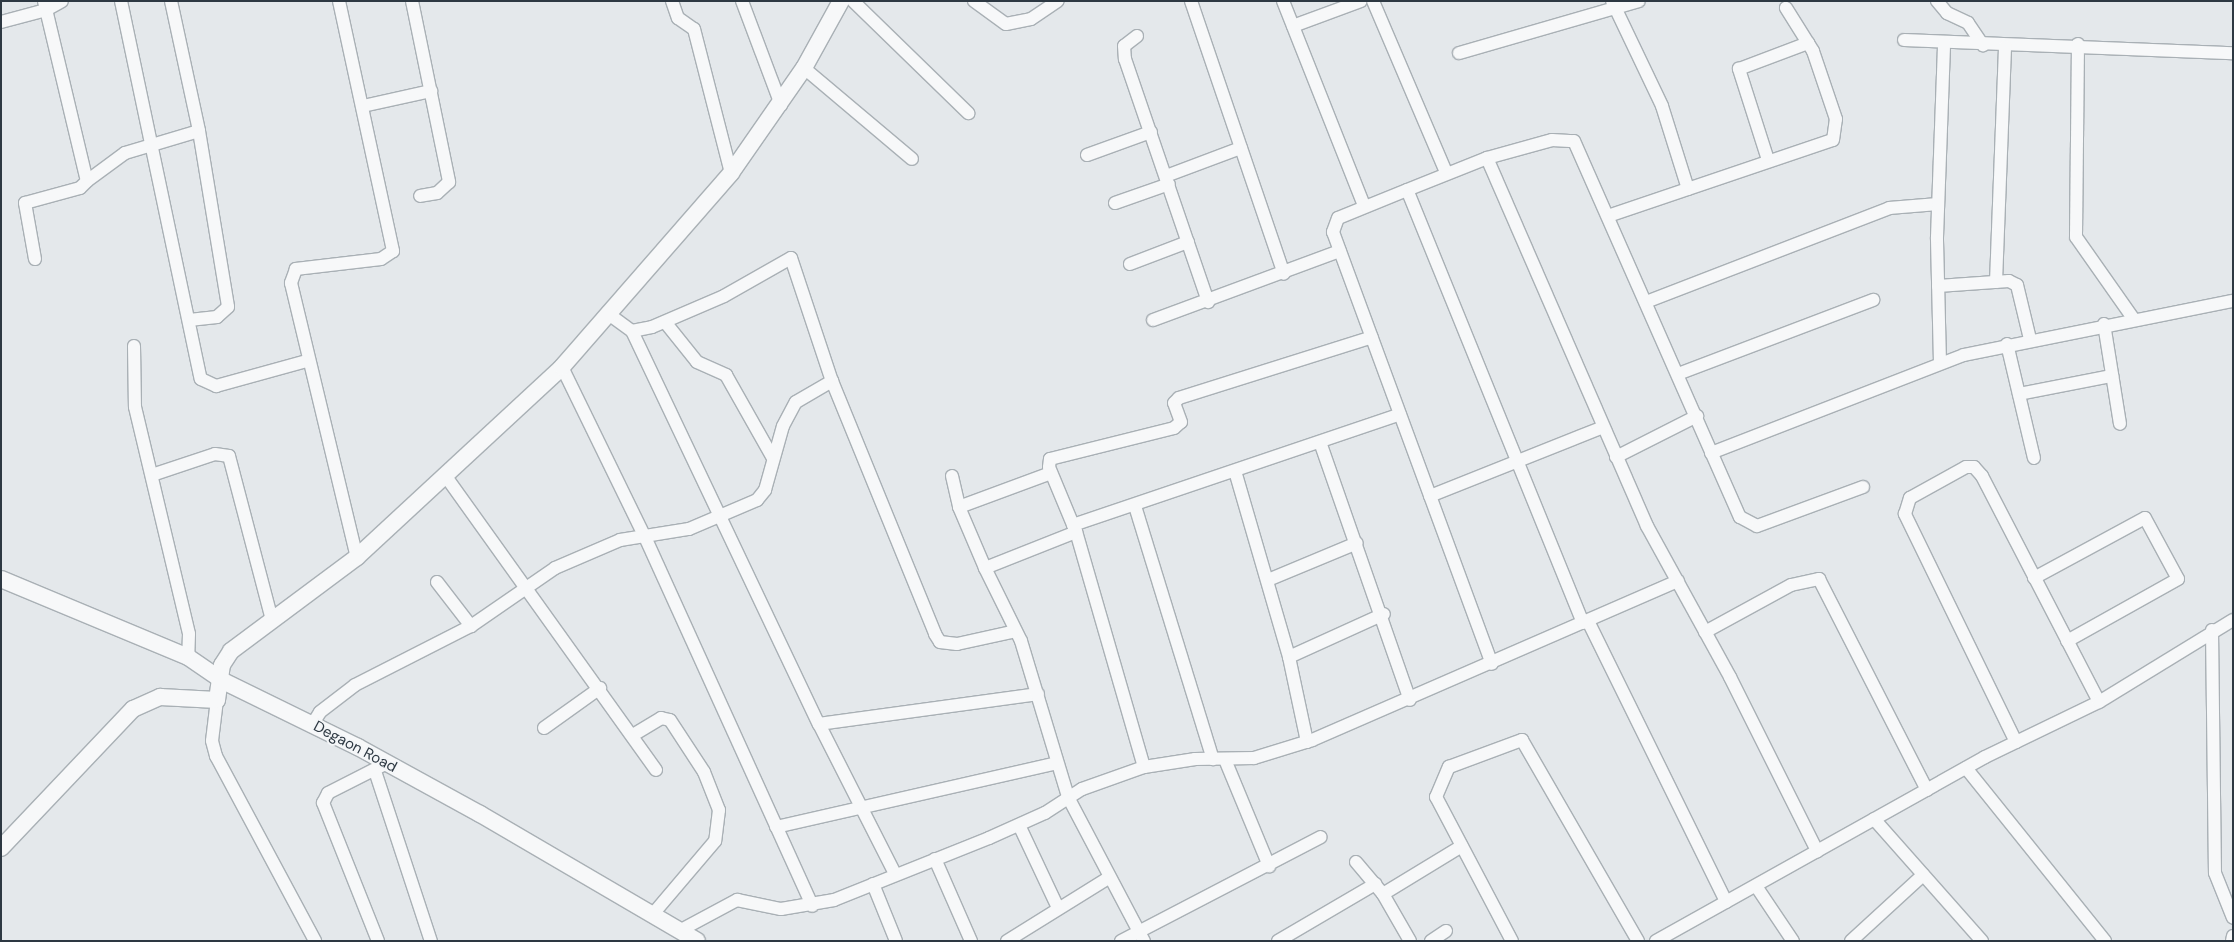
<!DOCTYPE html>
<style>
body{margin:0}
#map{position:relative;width:2234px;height:942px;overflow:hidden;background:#e4e8eb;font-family:"DM Sans",sans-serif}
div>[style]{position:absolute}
.roads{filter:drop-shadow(1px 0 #a9b0b5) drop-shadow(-1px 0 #a9b0b5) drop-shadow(0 1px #a9b0b5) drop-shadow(0 -1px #a9b0b5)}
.minor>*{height:12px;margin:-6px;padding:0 6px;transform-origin:6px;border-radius:6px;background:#f7f8f9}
.tertiary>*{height:16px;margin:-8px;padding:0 8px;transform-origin:8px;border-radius:8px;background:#f7f8f9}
span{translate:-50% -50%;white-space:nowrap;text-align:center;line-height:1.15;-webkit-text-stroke:4px #f4f6f8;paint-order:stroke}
.street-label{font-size:15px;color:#2d3842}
.frame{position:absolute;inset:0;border:2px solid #2d3842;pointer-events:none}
</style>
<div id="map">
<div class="roads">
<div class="minor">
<div style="left:44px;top:1px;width:185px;rotate:76.6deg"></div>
<div style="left:87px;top:181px;width:47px;rotate:-36.4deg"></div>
<div style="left:125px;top:153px;width:77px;rotate:-16.6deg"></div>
<div style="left:121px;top:1px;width:386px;rotate:78.1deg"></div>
<div style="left:201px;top:379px;width:17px;rotate:25deg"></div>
<div style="left:216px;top:386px;width:94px;rotate:-15.4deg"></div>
<div style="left:171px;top:1px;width:133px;rotate:77.8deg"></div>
<div style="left:199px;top:131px;width:178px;rotate:80.6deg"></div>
<div style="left:228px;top:307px;width:15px;rotate:138deg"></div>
<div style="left:217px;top:317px;width:28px;rotate:174deg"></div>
<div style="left:339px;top:1px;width:256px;rotate:77.8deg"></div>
<div style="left:393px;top:251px;width:14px;rotate:146deg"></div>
<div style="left:381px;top:259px;width:86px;rotate:173.3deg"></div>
<div style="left:296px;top:269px;width:15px;rotate:110deg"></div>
<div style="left:291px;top:283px;width:282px;rotate:76.5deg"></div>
<div style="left:412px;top:1px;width:185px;rotate:78.4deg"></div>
<div style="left:449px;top:182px;width:16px;rotate:137deg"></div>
<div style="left:437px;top:193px;width:17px;rotate:170deg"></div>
<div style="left:672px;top:1px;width:18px;rotate:71deg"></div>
<div style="left:678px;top:18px;width:19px;rotate:35deg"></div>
<div style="left:694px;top:29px;width:149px;rotate:75.6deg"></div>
<div style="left:742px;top:1px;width:111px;rotate:69.4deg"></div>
<div style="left:853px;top:1px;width:161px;rotate:44.2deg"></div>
<div style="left:974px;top:1px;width:39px;rotate:36deg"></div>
<div style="left:1006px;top:24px;width:25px;rotate:-11deg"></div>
<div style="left:1031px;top:19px;width:32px;rotate:-34deg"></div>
<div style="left:1191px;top:1px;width:288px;rotate:71.2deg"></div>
<div style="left:1283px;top:1px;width:220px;rotate:68.4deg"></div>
<div style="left:1373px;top:1px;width:186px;rotate:66.9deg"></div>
<div style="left:1612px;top:1px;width:116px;rotate:64.5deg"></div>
<div style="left:1662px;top:106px;width:87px;rotate:72.6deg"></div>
<div style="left:1937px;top:1px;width:16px;rotate:50deg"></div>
<div style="left:1947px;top:13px;width:23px;rotate:25deg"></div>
<div style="left:1968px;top:23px;width:27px;rotate:56deg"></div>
<div style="left:1px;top:22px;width:47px;rotate:-14.9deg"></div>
<div style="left:46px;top:10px;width:18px;rotate:-29deg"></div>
<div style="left:1293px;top:26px;width:72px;rotate:-20.2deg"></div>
<div style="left:1137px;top:36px;width:16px;rotate:142deg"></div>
<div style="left:1124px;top:46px;width:13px;rotate:86deg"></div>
<div style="left:1125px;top:59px;width:257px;rotate:71.1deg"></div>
<div style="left:1904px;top:40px;width:329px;rotate:2.3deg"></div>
<div style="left:2078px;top:44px;width:193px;rotate:90.6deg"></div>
<div style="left:2076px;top:237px;width:99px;rotate:54.9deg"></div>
<div style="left:1459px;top:53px;width:187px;rotate:-16.1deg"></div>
<div style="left:804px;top:68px;width:141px;rotate:40.1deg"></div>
<div style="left:363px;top:106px;width:70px;rotate:-12.4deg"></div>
<div style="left:1087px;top:155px;width:68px;rotate:-19.8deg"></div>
<div style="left:1487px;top:158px;width:401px;rotate:66.5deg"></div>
<div style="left:1647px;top:526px;width:172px;rotate:61.2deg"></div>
<div style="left:1730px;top:677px;width:195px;rotate:63.4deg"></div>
<div style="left:1768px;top:160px;width:96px;rotate:-107.7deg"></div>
<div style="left:1739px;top:69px;width:74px;rotate:-20.6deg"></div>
<div style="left:1166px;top:176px;width:80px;rotate:-20.5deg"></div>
<div style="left:1407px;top:190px;width:74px;rotate:157.9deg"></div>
<div style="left:1338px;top:218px;width:15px;rotate:110deg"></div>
<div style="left:1333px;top:232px;width:460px;rotate:69.8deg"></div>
<div style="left:1115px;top:203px;width:57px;rotate:-19.4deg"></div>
<div style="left:1608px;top:216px;width:237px;rotate:-18.7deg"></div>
<div style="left:1833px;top:140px;width:21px;rotate:-82deg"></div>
<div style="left:1836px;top:119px;width:72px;rotate:-108.7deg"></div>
<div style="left:1813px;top:51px;width:51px;rotate:-122.1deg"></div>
<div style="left:35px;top:259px;width:57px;rotate:-100.1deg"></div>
<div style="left:25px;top:203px;width:57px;rotate:-15.3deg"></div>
<div style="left:80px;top:188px;width:10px;rotate:-45deg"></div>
<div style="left:1130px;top:264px;width:62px;rotate:-20.8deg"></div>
<div style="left:1996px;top:282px;width:236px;rotate:-87.8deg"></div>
<div style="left:1938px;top:286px;width:71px;rotate:-4deg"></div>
<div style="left:2009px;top:281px;width:9px;rotate:27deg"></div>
<div style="left:2017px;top:285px;width:56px;rotate:76.5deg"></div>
<div style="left:1646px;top:302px;width:261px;rotate:-21.1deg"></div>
<div style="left:1889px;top:208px;width:49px;rotate:-4.7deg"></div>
<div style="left:607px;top:313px;width:31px;rotate:36deg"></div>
<div style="left:632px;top:331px;width:435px;rotate:64.6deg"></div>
<div style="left:819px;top:724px;width:221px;rotate:-7.8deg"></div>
<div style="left:1153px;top:320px;width:199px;rotate:-20.3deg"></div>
<div style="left:665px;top:322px;width:51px;rotate:51.3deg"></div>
<div style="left:697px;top:362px;width:32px;rotate:24deg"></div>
<div style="left:726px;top:375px;width:95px;rotate:60.5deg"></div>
<div style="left:2104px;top:324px;width:101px;rotate:80.9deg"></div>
<div style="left:632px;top:331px;width:20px;rotate:-11deg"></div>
<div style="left:652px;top:327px;width:78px;rotate:-23.3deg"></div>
<div style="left:724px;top:296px;width:77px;rotate:-29.6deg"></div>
<div style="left:791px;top:258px;width:130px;rotate:71.6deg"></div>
<div style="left:832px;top:381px;width:273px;rotate:67.8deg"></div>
<div style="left:935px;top:634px;width:9px;rotate:58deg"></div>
<div style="left:940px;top:642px;width:17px;rotate:7deg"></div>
<div style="left:957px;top:644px;width:60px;rotate:-12.4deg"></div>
<div style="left:2007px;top:344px;width:117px;rotate:76.7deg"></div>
<div style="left:134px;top:346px;width:61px;rotate:89.1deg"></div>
<div style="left:135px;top:407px;width:233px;rotate:76.6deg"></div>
<div style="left:189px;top:634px;width:23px;rotate:92deg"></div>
<div style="left:1940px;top:363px;width:126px;rotate:-91.4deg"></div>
<div style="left:1937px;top:237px;width:195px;rotate:-87.9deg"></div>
<div style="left:562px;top:367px;width:189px;rotate:64deg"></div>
<div style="left:645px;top:537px;width:405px;rotate:65.6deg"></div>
<div style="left:1678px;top:374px;width:209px;rotate:-20.8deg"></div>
<div style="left:2019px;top:394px;width:95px;rotate:-11deg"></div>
<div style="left:1320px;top:442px;width:273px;rotate:70.8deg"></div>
<div style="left:1711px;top:453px;width:271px;rotate:-21.2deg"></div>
<div style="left:1964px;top:355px;width:274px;rotate:-11.4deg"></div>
<div style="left:1616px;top:457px;width:91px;rotate:-26.8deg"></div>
<div style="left:1235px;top:471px;width:194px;rotate:73.8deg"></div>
<div style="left:1289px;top:657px;width:87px;rotate:78deg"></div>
<div style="left:152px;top:475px;width:66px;rotate:-18.4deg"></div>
<div style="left:215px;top:454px;width:14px;rotate:8deg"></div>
<div style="left:229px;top:456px;width:170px;rotate:75.3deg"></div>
<div style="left:952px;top:476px;width:32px;rotate:77deg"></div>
<div style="left:959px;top:507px;width:66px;rotate:66.9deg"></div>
<div style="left:985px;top:568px;width:81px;rotate:63.7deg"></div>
<div style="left:1021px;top:641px;width:163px;rotate:73.2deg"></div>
<div style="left:1068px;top:797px;width:163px;rotate:62.2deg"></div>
<div style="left:447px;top:478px;width:359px;rotate:54.4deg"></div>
<div style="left:1430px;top:496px;width:186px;rotate:-21.7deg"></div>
<div style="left:1135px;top:506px;width:265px;rotate:72.9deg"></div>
<div style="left:959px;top:507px;width:98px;rotate:-20.3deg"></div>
<div style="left:1073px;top:525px;width:345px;rotate:-18.7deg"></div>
<div style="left:985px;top:568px;width:98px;rotate:-21.6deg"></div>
<div style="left:2034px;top:578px;width:126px;rotate:-28.4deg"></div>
<div style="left:2145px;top:518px;width:69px;rotate:61.6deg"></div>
<div style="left:2178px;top:579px;width:127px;rotate:150.8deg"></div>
<div style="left:1268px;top:580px;width:96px;rotate:-22.6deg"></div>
<div style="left:437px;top:582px;width:56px;rotate:52.3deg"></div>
<div style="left:1588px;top:621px;width:313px;rotate:63.8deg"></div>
<div style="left:1583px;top:623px;width:467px;rotate:-112.1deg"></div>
<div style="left:1407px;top:190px;width:86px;rotate:-21.8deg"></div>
<div style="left:1487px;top:158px;width:67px;rotate:-15.5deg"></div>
<div style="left:1552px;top:140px;width:22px;rotate:3deg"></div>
<div style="left:1574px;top:141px;width:411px;rotate:66.2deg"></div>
<div style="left:1740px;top:517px;width:19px;rotate:28deg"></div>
<div style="left:1757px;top:526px;width:113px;rotate:-20.2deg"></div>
<div style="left:2212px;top:630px;width:243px;rotate:89.3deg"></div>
<div style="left:2215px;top:873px;width:48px;rotate:68.2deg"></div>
<div style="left:1705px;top:632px;width:98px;rotate:-28.7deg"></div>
<div style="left:1791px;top:585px;width:29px;rotate:-12deg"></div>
<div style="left:1819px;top:579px;width:237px;rotate:62.9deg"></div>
<div style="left:1289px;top:657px;width:104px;rotate:-24.4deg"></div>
<div style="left:217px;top:700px;width:41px;rotate:97deg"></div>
<div style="left:212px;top:741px;width:16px;rotate:75deg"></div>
<div style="left:216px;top:756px;width:210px;rotate:61.8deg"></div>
<div style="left:819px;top:724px;width:168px;rotate:63.1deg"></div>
<div style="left:312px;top:725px;width:15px;rotate:-58deg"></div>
<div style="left:320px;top:712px;width:44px;rotate:-37.6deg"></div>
<div style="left:355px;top:685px;width:130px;rotate:-27deg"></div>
<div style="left:471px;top:626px;width:102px;rotate:-34.6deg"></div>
<div style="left:555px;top:568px;width:71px;rotate:-23.3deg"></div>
<div style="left:620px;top:540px;width:70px;rotate:-9.1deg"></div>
<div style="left:689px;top:529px;width:74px;rotate:-23.1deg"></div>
<div style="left:757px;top:500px;width:13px;rotate:-51deg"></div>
<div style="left:765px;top:490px;width:66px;rotate:-74.3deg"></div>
<div style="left:783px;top:426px;width:27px;rotate:-62deg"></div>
<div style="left:796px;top:402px;width:42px;rotate:-30.3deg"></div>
<div style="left:544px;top:728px;width:69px;rotate:-35.5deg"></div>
<div style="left:633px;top:735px;width:33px;rotate:-31deg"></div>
<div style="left:661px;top:718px;width:9px;rotate:13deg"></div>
<div style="left:670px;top:720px;width:62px;rotate:56.8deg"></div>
<div style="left:704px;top:772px;width:41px;rotate:68.5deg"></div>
<div style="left:719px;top:810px;width:31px;rotate:97deg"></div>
<div style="left:715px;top:841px;width:96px;rotate:130.3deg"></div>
<div style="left:2016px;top:742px;width:254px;rotate:-116deg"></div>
<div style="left:1905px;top:514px;width:17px;rotate:-73deg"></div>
<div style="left:1910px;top:498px;width:64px;rotate:-29deg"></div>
<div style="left:1966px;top:467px;width:8px"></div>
<div style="left:1974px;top:467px;width:12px;rotate:48deg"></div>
<div style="left:1982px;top:476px;width:254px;rotate:62.6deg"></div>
<div style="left:1226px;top:762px;width:113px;rotate:67.5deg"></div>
<div style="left:1144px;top:767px;width:245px;rotate:-106.1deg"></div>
<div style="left:1076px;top:532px;width:70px;rotate:-112.6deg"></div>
<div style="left:1049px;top:467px;width:8px;rotate:-83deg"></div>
<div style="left:1050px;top:459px;width:128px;rotate:-14deg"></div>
<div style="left:1174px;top:428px;width:9px;rotate:-41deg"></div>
<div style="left:1181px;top:422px;width:20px;rotate:-110deg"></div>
<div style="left:1174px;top:403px;width:7px;rotate:-45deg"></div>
<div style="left:1179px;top:398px;width:202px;rotate:-17.5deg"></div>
<div style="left:1966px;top:768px;width:222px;rotate:51.2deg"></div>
<div style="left:375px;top:771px;width:179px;rotate:71.8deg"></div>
<div style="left:1874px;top:819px;width:163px;rotate:48.5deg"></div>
<div style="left:1019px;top:825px;width:92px;rotate:64.8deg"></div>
<div style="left:776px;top:827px;width:288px;rotate:-12.8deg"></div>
<div style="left:935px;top:859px;width:90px;rotate:66.3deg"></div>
<div style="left:1356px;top:862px;width:42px;rotate:49.8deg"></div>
<div style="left:1383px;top:894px;width:54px;rotate:60.1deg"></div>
<div style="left:873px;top:884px;width:61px;rotate:68deg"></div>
<div style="left:1756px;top:886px;width:66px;rotate:56.1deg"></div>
<div style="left:1383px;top:894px;width:92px;rotate:-31.3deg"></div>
<div style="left:681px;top:930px;width:64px;rotate:-28.2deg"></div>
<div style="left:737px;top:900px;width:45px;rotate:11.6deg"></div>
<div style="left:781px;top:909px;width:54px;rotate:-9.6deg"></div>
<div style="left:834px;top:900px;width:167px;rotate:-21.8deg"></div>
<div style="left:989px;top:838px;width:61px;rotate:-24.1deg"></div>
<div style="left:1045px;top:813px;width:44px;rotate:-33deg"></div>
<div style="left:1082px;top:789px;width:66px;rotate:-19.5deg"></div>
<div style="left:1144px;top:767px;width:52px;rotate:-8.9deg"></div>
<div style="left:1195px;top:759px;width:59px;rotate:-1deg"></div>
<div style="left:1254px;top:758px;width:61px;rotate:-17.2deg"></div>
<div style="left:1312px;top:740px;width:399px;rotate:-23.5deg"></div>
<div style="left:378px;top:941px;width:149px;rotate:-111.7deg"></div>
<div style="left:323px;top:803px;width:11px;rotate:-63deg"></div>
<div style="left:328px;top:793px;width:66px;rotate:-27deg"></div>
<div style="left:1007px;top:941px;width:121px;rotate:-31.9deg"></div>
<div style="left:1121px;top:941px;width:225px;rotate:-27.5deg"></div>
<div style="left:1278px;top:941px;width:113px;rotate:-30.4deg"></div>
<div style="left:1431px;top:941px;width:18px;rotate:-34deg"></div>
<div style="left:1512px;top:941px;width:163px;rotate:-117.8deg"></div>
<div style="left:1436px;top:797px;width:33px;rotate:-67deg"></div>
<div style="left:1449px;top:767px;width:78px;rotate:-20.3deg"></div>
<div style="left:1522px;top:740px;width:232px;rotate:60deg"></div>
<div style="left:1656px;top:941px;width:377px;rotate:-29.2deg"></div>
<div style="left:1985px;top:757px;width:127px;rotate:-25.8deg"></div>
<div style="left:2099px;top:702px;width:157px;rotate:-31.5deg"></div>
<div style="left:1851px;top:941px;width:98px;rotate:-42.5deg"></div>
<div style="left:2232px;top:941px;width:5px;rotate:-79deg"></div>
</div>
<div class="tertiary">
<div style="left:1px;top:579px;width:203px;rotate:22.6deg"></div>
<div style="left:188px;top:657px;width:42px;rotate:34.4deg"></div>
<div style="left:223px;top:681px;width:150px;rotate:26.1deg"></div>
<div style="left:358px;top:747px;width:139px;rotate:28.8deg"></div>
<div style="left:480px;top:814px;width:251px;rotate:30.3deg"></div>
<div style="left:1px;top:848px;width:192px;rotate:-46.5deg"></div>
<div style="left:133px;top:709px;width:30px;rotate:-24deg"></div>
<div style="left:160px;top:697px;width:57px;rotate:3deg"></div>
<div style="left:217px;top:700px;width:35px;rotate:-82deg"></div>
<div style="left:222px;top:665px;width:17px;rotate:-57deg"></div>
<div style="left:231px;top:651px;width:157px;rotate:-36.7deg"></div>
<div style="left:357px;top:557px;width:280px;rotate:-42.8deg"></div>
<div style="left:562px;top:367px;width:257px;rotate:-48.9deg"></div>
<div style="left:731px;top:173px;width:128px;rotate:-55.2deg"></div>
<div style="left:804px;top:68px;width:77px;rotate:-61.1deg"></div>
</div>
</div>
<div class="street-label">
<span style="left:355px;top:747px;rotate:28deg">Degaon Road</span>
</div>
<div class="frame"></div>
</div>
